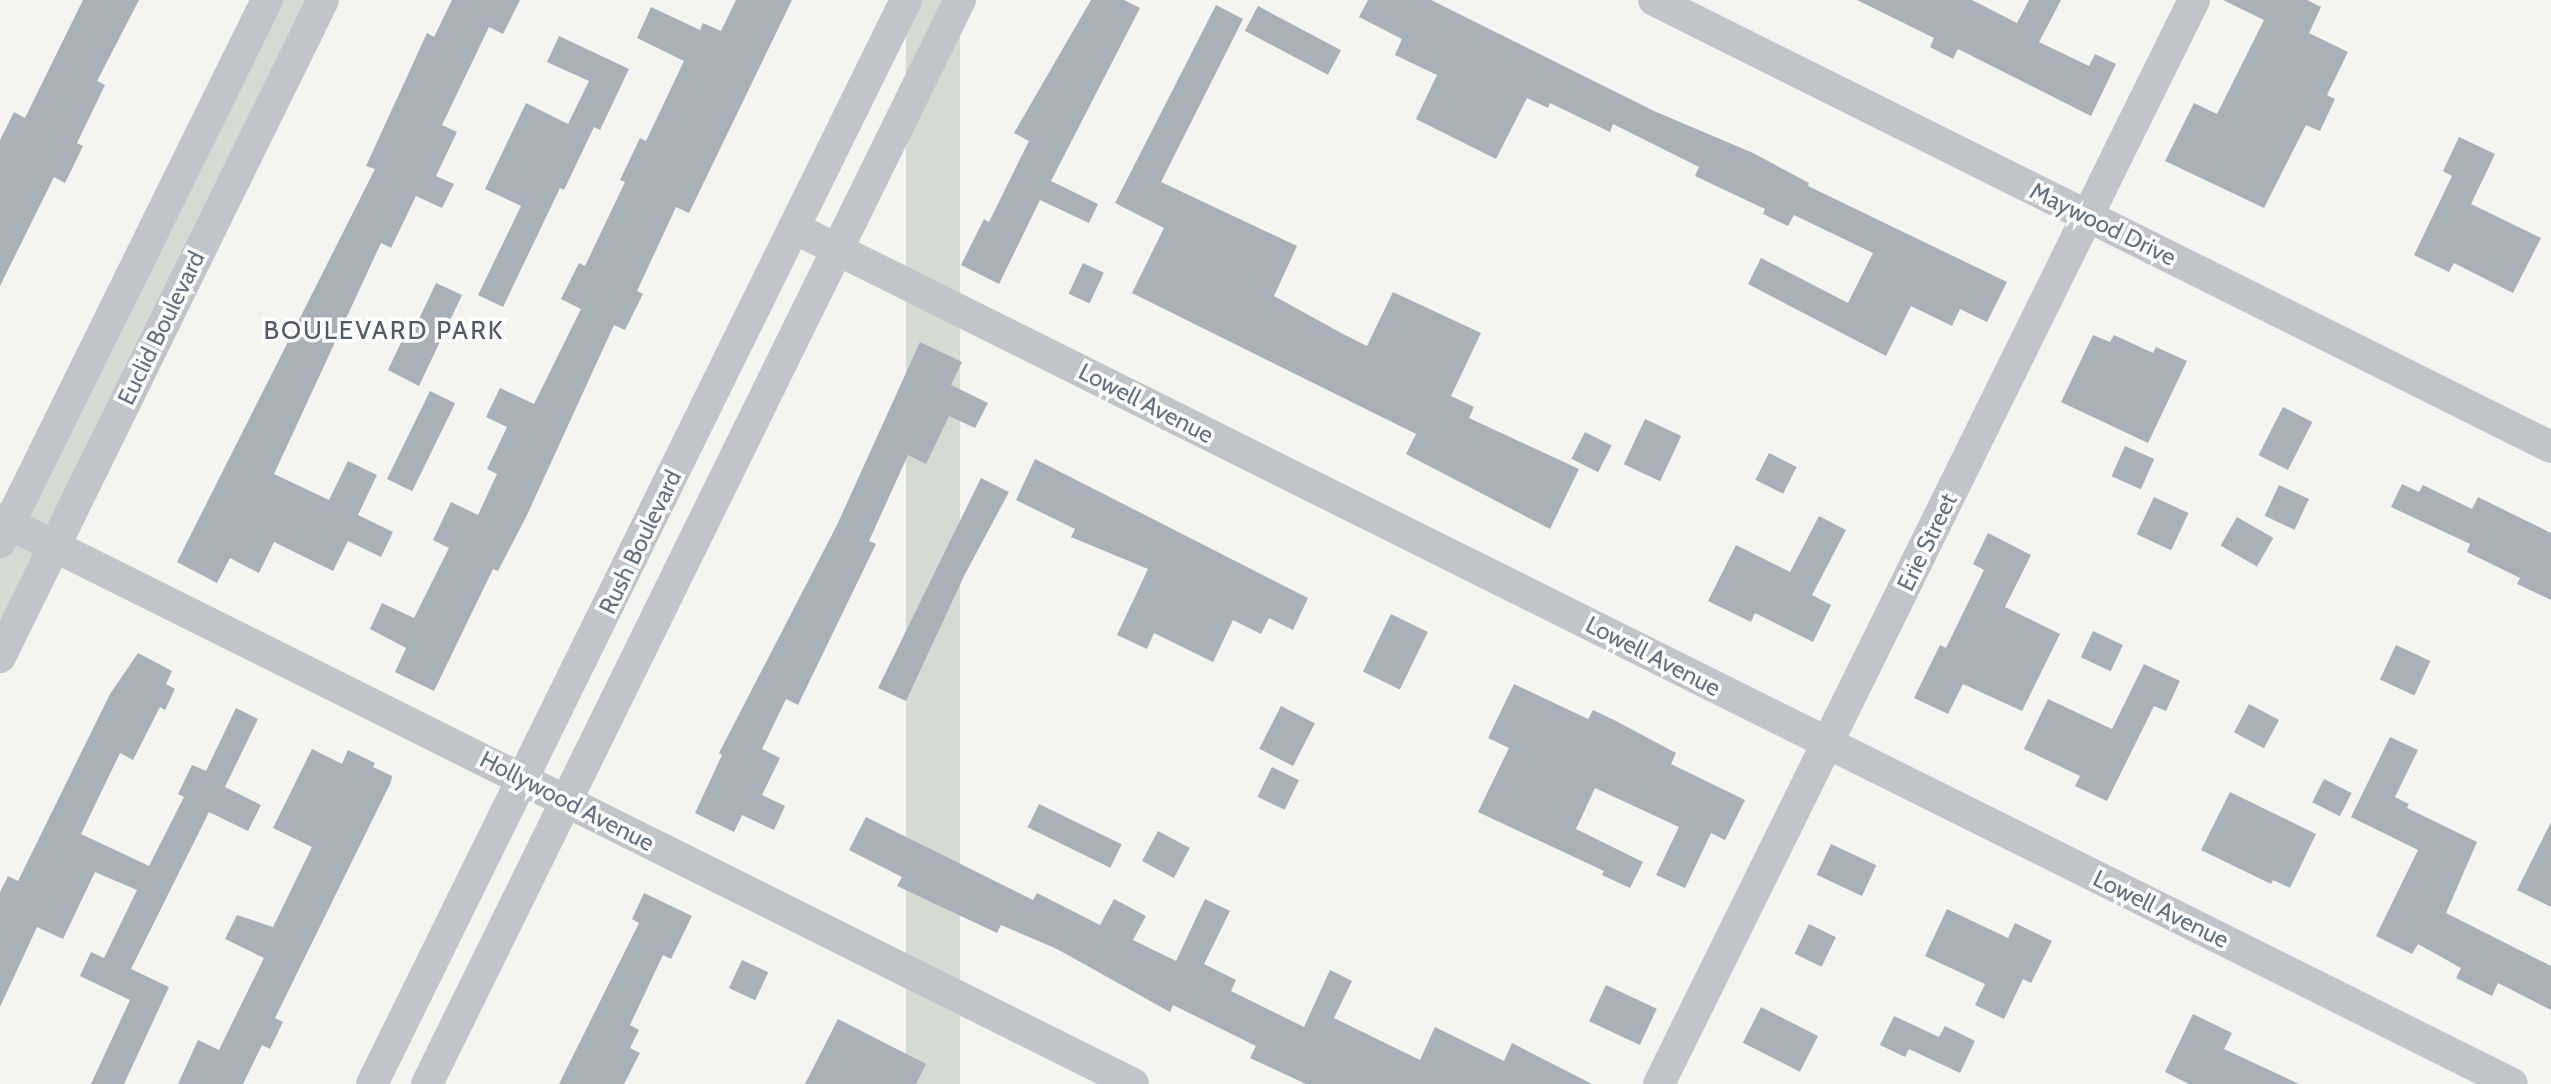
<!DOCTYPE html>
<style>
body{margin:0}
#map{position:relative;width:2551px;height:1084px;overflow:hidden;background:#f4f5f0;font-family:Cabin,sans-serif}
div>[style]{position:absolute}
.green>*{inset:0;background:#d4dbd2;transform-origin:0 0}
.building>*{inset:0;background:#aab0b7;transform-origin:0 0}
.street>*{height:32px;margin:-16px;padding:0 16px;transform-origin:16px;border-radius:16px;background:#c1c4c8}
span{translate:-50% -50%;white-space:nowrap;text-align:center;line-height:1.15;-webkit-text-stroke:7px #fff;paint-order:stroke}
.street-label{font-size:24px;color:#637082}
.neighbourhood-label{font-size:26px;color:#515a67;letter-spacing:2px}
</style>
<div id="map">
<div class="green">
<div style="clip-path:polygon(267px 0,323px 0,0 657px,0 543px)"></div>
<div style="left:906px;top:0;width:54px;height:1208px"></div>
</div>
<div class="building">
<div style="clip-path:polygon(83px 0,139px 0,97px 81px,105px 85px,77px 143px,83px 146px,65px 183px,54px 177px,0 286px,0 140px,14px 112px,25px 118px)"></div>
<div style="clip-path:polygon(452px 0,520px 0,503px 34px,489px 27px,442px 125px,457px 132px,436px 176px,454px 184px,442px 208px,416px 196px,391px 248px,381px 243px,274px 474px,329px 500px,348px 461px,377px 475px,358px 515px,393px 532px,381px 557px,348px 541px,333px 571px,274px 542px,259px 573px,230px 558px,217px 583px,177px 562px,375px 169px,366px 166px,427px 33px,434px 37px)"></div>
<div style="clip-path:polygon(736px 0,792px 0,689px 213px,676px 207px,637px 291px,643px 294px,625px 330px,614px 325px,527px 515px,498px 571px,493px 569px,434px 691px,395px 672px,406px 648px,370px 629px,382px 603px,414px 618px,449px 548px,433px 540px,451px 502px,478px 515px,497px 474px,487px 469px,507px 427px,486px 417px,500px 388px,534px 404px,581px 309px,561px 299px,579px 263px,585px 266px,625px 182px,620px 180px,640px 138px,646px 141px,684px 61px,637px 38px,651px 7px,700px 30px,703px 23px,721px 31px)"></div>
<div style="clip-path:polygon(1091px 0,1124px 0,1140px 8px,1051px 181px,1098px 204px,1089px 223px,1040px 200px,999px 284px,961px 265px,984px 219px,989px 222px,1029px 141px,1014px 133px)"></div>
<div style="clip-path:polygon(1368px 0,1431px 0,1654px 111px,1753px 153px,1809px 183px,1808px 186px,2007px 282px,1987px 322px,1960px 309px,1952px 326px,1911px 306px,1886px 356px,1748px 284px,1761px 258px,1848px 303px,1873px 253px,1794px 215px,1788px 226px,1763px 214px,1765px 209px,1695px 176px,1699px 167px,1613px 124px,1610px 132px,1550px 103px,1548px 108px,1527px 98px,1496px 159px,1416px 119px,1437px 75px,1395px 55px,1402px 39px,1359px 17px)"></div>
<div style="clip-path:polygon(1857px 0,1972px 0,2017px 23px,2029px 0,2061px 0,2039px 42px,2089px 66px,2095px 54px,2116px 64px,2091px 116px,1958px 49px,1953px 59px,1930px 47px,1934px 38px)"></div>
<div style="clip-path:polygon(2223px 0,2307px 0,2321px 7px,2309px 33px,2348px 52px,2327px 95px,2335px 99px,2320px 131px,2306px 125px,2264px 208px,2165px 161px,2194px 103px,2217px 114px,2264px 20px)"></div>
<div style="clip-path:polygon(1216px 5px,1243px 19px,1161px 182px,1297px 246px,1274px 296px,1343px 334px,1367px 346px,1393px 292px,1481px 333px,1451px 396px,1474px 407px,1469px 418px,1579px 469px,1550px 529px,1406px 454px,1416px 434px,1132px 293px,1164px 228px,1115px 203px)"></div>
<div style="left:1258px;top:6px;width:94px;height:28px;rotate:28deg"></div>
<div style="clip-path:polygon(559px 36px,629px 69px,600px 130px,594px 127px,564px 190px,560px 188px,503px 307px,478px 295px,521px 206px,485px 189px,526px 103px,568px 124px,589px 81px,547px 62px)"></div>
<div style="clip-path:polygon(2459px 137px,2495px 154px,2471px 204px,2541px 238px,2513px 293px,2454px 263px,2449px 272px,2414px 255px,2452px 176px,2443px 171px)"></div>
<div style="left:1083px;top:263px;width:23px;height:34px;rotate:25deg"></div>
<div style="clip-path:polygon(436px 283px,462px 295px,419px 386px,388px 370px,404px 336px,410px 338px)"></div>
<div style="clip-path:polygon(2093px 335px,2110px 342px,2114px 335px,2153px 353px,2156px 347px,2187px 361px,2148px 443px,2061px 402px)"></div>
<div style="clip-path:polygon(920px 342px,962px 362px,951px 385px,988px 403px,975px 428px,949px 416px,926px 464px,908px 455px,869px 541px,876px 544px,798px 705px,786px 699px,762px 749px,780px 758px,762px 795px,785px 806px,774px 830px,742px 815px,734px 832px,695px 813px,722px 755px,719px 753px,837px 525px)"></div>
<div style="left:430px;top:391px;width:28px;height:98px;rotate:26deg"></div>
<div style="left:2283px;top:407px;width:33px;height:54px;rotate:27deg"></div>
<div style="left:1645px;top:419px;width:40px;height:50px;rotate:25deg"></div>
<div style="left:1585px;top:432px;width:30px;height:30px;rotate:27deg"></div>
<div style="left:2125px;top:446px;width:32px;height:33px;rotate:24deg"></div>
<div style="left:1769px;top:453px;width:31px;height:30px;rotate:27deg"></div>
<div style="clip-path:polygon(1035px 459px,1308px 598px,1293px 630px,1269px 618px,1261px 634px,1233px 620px,1213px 662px,1154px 633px,1147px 649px,1117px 635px,1148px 569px,1071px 537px,1075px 529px,1016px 500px)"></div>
<div style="clip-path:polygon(981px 478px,1009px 492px,964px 576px,906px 701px,878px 688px)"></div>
<div style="clip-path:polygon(2402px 484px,2419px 492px,2423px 485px,2472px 509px,2478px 497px,2551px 533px,2551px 600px,2517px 584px,2520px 578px,2467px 552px,2470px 544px,2391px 507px)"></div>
<div style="left:2279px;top:485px;width:33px;height:34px;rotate:25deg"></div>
<div style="left:2154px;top:497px;width:38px;height:41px;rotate:25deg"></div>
<div style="clip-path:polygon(1819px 516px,1846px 530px,1812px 595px,1831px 605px,1813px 642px,1755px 613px,1751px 622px,1708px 601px,1736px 545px,1790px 572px)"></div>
<div style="left:2237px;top:517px;width:42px;height:33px;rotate:30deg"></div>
<div style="clip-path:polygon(1988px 533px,2031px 555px,2005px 607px,2060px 634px,2022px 711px,1963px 684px,1948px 714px,1914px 698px,1940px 645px,1946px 648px,1984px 570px,1973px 564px)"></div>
<div style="left:1391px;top:614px;width:41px;height:64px;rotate:26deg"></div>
<div style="left:2093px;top:631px;width:33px;height:29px;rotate:25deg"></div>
<div style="left:2396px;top:645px;width:38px;height:38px;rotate:25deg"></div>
<div style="clip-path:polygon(138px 653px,172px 671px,166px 684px,175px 689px,165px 710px,160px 707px,133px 760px,120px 753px,81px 834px,149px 866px,184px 797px,178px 794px,192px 765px,206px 771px,236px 708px,258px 719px,225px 787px,261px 805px,248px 831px,209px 812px,131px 969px,169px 987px,124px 1084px,91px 1084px,130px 1000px,80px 976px,91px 952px,104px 958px,137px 890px,95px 872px,63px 939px,37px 927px,0 1007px,0 892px,8px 876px,18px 881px,110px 694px)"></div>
<div style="clip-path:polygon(2144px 664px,2180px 681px,2166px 711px,2154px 706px,2107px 801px,2075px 786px,2080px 776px,2024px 749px,2048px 699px,2112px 729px)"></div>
<div style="clip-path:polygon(1514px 684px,1588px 719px,1593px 710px,1616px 721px,1676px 753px,1671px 764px,1745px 800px,1725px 840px,1711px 833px,1685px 888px,1656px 875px,1679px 827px,1595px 788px,1576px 829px,1643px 862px,1630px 888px,1602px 875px,1604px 871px,1478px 812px,1509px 748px,1488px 738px)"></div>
<div style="left:2249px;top:704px;width:34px;height:32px;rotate:28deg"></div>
<div style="left:1281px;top:706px;width:38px;height:48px;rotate:27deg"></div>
<div style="clip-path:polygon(2390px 737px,2418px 750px,2395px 797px,2409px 804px,2407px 808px,2477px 842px,2446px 913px,2551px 966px,2551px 1010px,2498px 983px,2492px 996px,2456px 978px,2461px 968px,2418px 944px,2412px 954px,2376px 936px,2418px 850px,2351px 817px)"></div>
<div style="clip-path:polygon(312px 749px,342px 764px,348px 750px,375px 763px,373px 767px,392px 776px,391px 782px,275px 1018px,283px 1022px,270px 1049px,262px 1045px,243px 1084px,178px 1084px,198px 1040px,219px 1050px,264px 958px,225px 939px,237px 915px,273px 927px,312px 847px,273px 828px)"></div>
<div style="left:1272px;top:767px;width:30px;height:33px;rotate:26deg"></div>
<div style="left:2324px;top:779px;width:31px;height:26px;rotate:27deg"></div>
<div style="clip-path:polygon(2230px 792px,2316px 834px,2290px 888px,2273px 880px,2271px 884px,2201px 850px)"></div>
<div style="left:1039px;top:804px;width:92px;height:26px;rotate:26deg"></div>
<div style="clip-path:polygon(866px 817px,1033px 900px,1037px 893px,1100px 925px,1114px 899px,1146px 916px,1133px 940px,1176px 961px,1205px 899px,1230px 911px,1204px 964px,1236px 980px,1231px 991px,1304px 1027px,1330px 970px,1352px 981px,1334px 1018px,1420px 1060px,1435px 1027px,1504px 1061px,1512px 1043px,1592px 1084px,1306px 1084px,1250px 1058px,1256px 1046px,1173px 1005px,1170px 1012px,1057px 949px,1001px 925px,997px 933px,897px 886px,902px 877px,849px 850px)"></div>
<div style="clip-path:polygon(2551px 822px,2551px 907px,2517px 890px)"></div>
<div style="left:1158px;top:831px;width:36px;height:34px;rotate:28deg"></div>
<div style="left:1831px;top:844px;width:50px;height:34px;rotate:25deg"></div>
<div style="clip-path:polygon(644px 893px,692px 916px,671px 959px,663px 955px,630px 1025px,639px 1030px,630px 1048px,640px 1053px,624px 1084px,559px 1084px,639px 923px,632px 919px)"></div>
<div style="clip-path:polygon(1947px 909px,2008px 938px,2015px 923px,2052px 941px,2031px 983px,2023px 979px,2004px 1019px,1975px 1005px,1985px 984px,1925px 956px)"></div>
<div style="left:1809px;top:924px;width:30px;height:33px;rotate:26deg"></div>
<div style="left:742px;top:960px;width:29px;height:31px;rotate:25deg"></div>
<div style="left:1606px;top:985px;width:56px;height:40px;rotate:25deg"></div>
<div style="left:1761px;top:1007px;width:64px;height:40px;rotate:27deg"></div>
<div style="clip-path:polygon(2193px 1014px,2232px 1033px,2224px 1049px,2299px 1084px,2189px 1084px,2165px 1072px)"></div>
<div style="clip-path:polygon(1894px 1016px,1939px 1037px,1945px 1026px,1975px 1041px,1960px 1073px,1909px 1049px,1905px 1057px,1880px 1045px)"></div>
<div style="clip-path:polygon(838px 1019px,926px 1064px,916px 1084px,805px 1084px)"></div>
</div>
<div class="street">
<div style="left:1654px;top:0;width:1002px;rotate:26.49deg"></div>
<div style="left:794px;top:228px;width:1919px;rotate:26.48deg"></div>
<div style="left:0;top:519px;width:1266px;rotate:26.5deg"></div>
<div style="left:0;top:542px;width:604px;rotate:-63.77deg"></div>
<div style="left:0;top:657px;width:732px;rotate:-63.82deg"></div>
<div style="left:372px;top:1084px;width:1208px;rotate:-63.77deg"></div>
<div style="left:427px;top:1084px;width:1208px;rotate:-63.82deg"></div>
<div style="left:1659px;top:1084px;width:1209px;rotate:-63.73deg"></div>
</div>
<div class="street-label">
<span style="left:2103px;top:224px;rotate:26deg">Maywood Drive</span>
<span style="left:161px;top:328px;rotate:-64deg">Euclid Boulevard</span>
<span style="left:1146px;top:403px;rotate:27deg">Lowell Avenue</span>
<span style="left:640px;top:542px;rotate:-64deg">Rush Boulevard</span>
<span style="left:1927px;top:542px;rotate:-64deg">Erie Street</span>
<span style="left:1653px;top:656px;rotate:27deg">Lowell Avenue</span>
<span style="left:567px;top:801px;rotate:27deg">Hollywood Avenue</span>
<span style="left:2161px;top:909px;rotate:26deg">Lowell Avenue</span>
</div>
<div class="neighbourhood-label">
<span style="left:384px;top:331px">BOULEVARD PARK</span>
</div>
</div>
